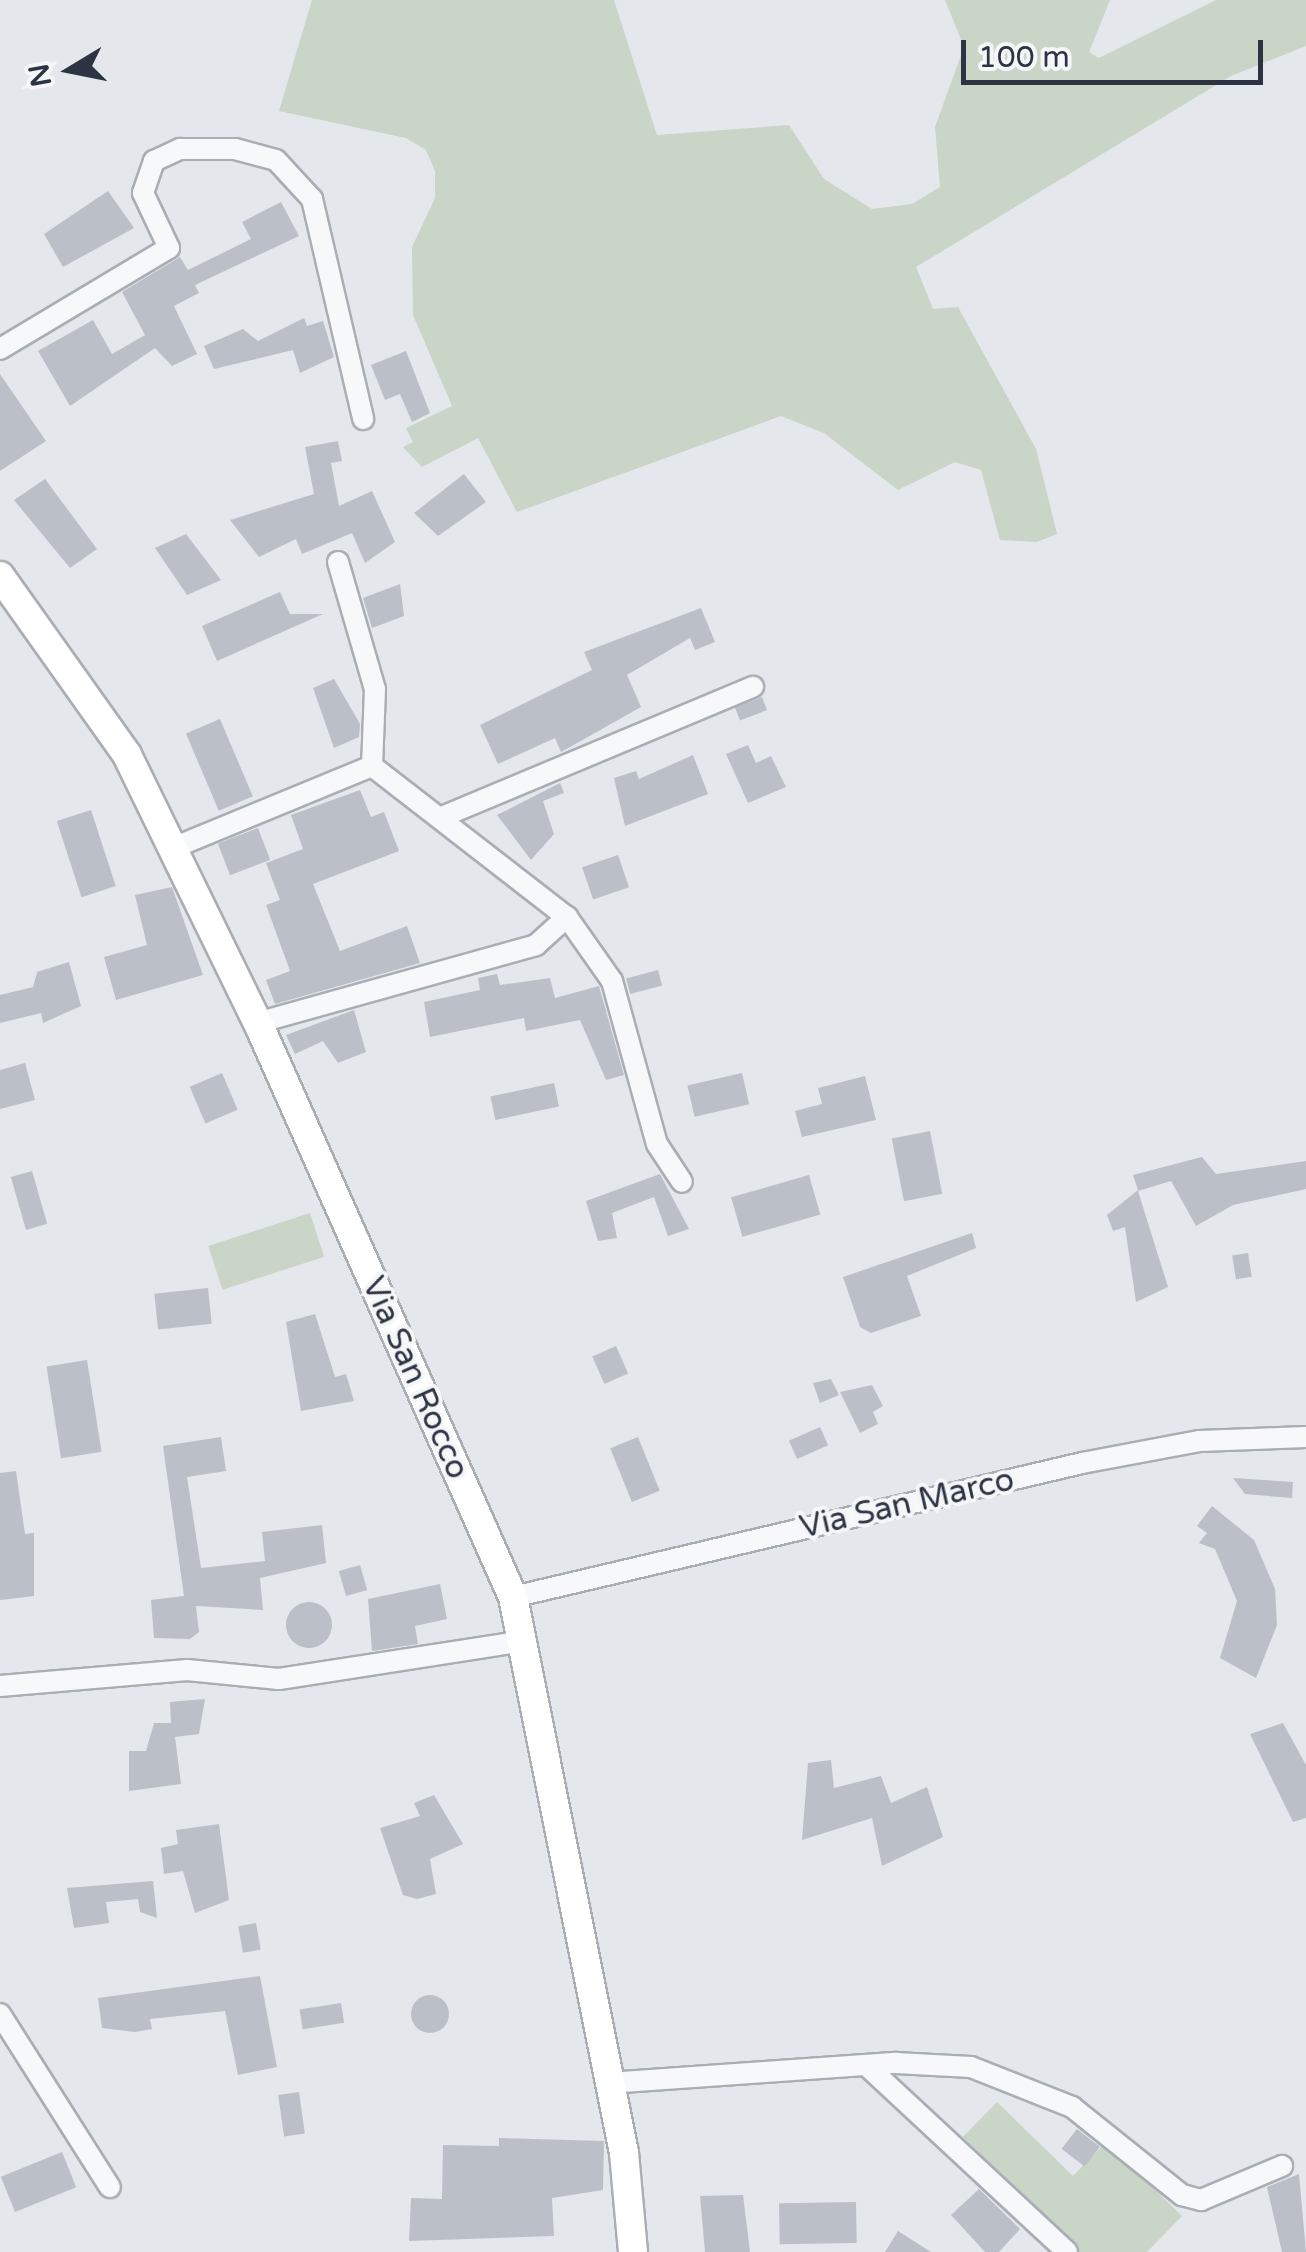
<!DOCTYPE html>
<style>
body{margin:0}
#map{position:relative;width:1306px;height:2252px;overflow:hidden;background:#e4e7eb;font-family:"Varela Round",sans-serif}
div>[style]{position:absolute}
.green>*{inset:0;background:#c9d5c6;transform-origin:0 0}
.building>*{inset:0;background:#bbc0c8;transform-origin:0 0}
.round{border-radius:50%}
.roads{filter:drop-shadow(2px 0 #a9aeb5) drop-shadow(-2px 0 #a9aeb5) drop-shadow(0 2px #a9aeb5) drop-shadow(0 -2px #a9aeb5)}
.street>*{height:20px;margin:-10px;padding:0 10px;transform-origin:10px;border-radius:10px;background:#f7f8f9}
.secondary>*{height:28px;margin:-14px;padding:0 14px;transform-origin:14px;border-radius:14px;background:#fff}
span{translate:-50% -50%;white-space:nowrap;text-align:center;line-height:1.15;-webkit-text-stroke:8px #f4f6f8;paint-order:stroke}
.street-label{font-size:32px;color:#2c3443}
.north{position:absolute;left:20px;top:20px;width:100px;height:100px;-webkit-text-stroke:8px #f4f6f8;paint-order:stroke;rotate:260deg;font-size:28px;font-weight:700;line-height:40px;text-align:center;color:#2c3443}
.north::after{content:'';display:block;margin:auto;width:35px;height:45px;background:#2c3443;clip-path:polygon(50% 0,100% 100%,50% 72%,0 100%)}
.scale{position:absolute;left:961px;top:40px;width:302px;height:45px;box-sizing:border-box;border:5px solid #2c3443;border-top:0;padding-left:12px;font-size:30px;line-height:35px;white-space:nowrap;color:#2c3443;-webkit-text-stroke:8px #f4f6f8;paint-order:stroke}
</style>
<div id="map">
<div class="green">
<div style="clip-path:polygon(312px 0,614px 0,657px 135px,789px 125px,824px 179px,872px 209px,912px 204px,940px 187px,935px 127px,964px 47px,945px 0,1110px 0,1089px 52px,1099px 58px,1216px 0,1306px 0,1306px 46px,1231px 76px,916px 267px,933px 309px,958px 307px,1036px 449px,1057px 534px,1037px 542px,1000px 540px,981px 470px,955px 462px,898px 490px,824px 433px,781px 416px,517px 512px,478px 438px,422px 467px,403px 447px,413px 442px,406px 428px,452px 406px,413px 315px,412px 247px,435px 198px,435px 171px,426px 150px,406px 138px,279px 111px)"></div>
<div style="left:310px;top:1213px;width:46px;height:107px;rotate:72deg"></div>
<div style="clip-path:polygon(997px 2102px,1073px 2176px,1106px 2142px,1182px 2216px,1147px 2252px,1079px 2252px,963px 2137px)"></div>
</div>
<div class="building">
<div style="clip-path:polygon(108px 191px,134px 228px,63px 267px,44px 234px)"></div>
<div style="clip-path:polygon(281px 202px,299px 236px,195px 285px,199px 293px,174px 306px,197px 354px,172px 366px,155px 348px,70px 406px,38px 351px,93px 320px,112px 354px,145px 335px,122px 292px,180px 257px,188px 270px,251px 239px,242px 222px)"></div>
<div style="clip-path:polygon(304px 318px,307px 326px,323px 321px,334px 357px,300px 373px,293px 350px,214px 369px,204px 346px,243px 329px,258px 341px)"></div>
<div style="clip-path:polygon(406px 351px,430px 413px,412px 422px,400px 394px,385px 400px,371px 365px)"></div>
<div style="clip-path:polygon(0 374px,46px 441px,0 471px)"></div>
<div style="clip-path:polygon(338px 441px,342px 461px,331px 463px,339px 506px,372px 491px,395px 542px,365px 563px,352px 533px,302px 554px,296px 539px,259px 557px,230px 520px,314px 494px,305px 447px)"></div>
<div style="clip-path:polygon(464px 474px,486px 502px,438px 536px,414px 513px)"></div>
<div style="clip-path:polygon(45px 479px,97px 549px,70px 568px,14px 500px)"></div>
<div style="clip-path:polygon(186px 534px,221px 580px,187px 595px,155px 548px)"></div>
<div style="clip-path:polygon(400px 584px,404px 616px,372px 628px,363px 598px)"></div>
<div style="clip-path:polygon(280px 592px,290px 614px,323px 614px,217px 661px,202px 626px)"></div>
<div style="clip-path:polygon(701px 608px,715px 642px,695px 650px,690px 638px,627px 675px,641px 707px,561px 752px,555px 738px,498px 764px,480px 725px,592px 670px,584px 652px)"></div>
<div style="clip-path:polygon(334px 679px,360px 724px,359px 737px,334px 748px,313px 688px)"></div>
<div style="left:762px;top:697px;width:14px;height:29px;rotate:69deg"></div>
<div style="left:220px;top:719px;width:84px;height:37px;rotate:67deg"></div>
<div style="clip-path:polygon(748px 745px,756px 763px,771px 756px,786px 787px,748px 803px,726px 754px)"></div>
<div style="clip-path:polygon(693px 755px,708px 794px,625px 826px,614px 778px,636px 771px,639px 779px)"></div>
<div style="clip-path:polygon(560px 783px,564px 793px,543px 801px,554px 834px,531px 860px,497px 815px)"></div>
<div style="clip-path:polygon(360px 790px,371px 817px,384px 812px,399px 851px,313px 884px,340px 951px,407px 926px,420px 963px,275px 1004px,266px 980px,290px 971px,266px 905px,280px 900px,266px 863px,303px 849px,291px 815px)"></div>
<div style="left:91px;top:810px;width:80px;height:36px;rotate:72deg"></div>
<div style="left:258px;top:828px;width:34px;height:43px;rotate:69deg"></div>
<div style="left:618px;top:855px;width:34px;height:38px;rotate:71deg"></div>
<div style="clip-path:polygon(172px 887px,203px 975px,116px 1000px,104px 957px,147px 945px,135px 895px)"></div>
<div style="clip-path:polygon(69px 962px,81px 1006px,43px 1023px,41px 1013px,0 1023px,0 995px,33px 987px,37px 972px)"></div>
<div style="left:658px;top:970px;width:16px;height:33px;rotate:75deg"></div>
<div style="clip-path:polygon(497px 974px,500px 985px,550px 978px,555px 998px,599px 986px,624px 1075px,606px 1080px,580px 1020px,526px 1031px,524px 1018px,430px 1037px,424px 1002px,480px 990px,478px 978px)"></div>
<div style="clip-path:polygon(354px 1010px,366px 1052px,338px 1063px,323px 1041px,295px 1054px,286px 1035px)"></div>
<div style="clip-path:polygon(25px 1063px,35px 1100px,0 1109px,0 1070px)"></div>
<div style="left:222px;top:1073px;width:40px;height:35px;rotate:67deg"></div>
<div style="left:742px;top:1073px;width:32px;height:56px;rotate:77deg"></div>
<div style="clip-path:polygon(865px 1076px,876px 1120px,802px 1137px,795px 1111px,822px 1104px,818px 1088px)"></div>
<div style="left:554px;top:1083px;width:24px;height:65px;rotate:78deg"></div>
<div style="left:930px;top:1131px;width:64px;height:39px;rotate:79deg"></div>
<div style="clip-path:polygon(1202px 1157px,1216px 1174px,1306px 1161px,1306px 1189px,1233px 1205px,1196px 1226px,1171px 1181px,1138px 1191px,1168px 1287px,1136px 1302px,1125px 1227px,1113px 1231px,1107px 1215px,1138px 1190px,1133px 1175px)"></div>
<div style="left:32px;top:1171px;width:55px;height:22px;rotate:74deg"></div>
<div style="clip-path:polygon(660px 1174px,689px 1229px,668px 1236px,654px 1197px,612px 1213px,617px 1238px,598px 1241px,586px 1201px)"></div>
<div style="left:809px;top:1175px;width:41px;height:81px;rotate:74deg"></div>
<div style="clip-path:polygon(972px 1233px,976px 1248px,907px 1276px,921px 1316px,871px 1333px,860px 1327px,843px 1277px)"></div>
<div style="left:1248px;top:1253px;width:24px;height:16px;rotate:81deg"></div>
<div style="left:208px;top:1288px;width:36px;height:54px;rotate:84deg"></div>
<div style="clip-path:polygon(315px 1314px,335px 1377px,346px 1374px,354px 1401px,301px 1411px,286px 1322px)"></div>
<div style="left:616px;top:1346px;width:30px;height:26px;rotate:66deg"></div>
<div style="left:87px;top:1360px;width:93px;height:41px;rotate:81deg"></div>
<div style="clip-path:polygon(831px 1379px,839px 1395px,820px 1403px,813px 1383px)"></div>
<div style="clip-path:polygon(872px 1385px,883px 1406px,873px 1412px,878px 1424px,860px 1433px,840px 1392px)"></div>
<div style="left:820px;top:1427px;width:20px;height:34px;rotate:66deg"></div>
<div style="clip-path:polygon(221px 1437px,226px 1471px,187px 1477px,201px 1568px,265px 1561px,262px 1532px,322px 1525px,326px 1563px,260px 1578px,263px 1610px,196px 1606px,199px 1632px,190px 1639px,154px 1638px,151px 1600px,184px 1596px,163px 1446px)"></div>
<div style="left:638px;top:1437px;width:58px;height:30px;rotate:68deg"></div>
<div style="clip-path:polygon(16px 1471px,25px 1534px,34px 1533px,34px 1596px,0 1600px,0 1473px)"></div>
<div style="clip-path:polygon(1233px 1478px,1293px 1482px,1292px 1498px,1245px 1494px)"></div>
<div style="clip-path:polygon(1212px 1506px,1254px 1540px,1275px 1589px,1277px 1625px,1256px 1678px,1220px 1658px,1237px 1601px,1215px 1549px,1199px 1543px,1207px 1533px,1197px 1526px)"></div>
<div style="left:360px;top:1565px;width:26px;height:22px;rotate:74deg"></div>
<div style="clip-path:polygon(440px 1584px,447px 1619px,415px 1626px,418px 1644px,372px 1651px,368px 1599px)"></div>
<div class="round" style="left:286px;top:1602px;width:46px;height:46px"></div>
<div style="clip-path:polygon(205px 1699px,199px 1734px,175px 1737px,181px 1784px,129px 1791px,129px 1751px,146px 1751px,154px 1723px,171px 1723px,170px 1702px)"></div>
<div style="clip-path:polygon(1283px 1723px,1306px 1765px,1306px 1818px,1293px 1822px,1250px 1734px)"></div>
<div style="clip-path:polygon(831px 1760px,834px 1788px,881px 1776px,891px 1803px,927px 1787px,943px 1837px,882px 1866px,872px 1818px,802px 1840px,808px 1763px)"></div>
<div style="clip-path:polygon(434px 1795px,463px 1844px,430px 1859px,436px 1894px,417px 1899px,403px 1895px,380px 1828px,420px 1816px,414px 1803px)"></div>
<div style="clip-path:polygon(219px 1824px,229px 1900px,195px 1913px,183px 1871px,164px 1874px,161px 1848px,178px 1844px,176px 1830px)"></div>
<div style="clip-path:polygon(153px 1881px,157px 1918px,140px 1912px,138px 1899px,106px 1902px,109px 1923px,74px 1928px,67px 1888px)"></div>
<div style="left:256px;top:1923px;width:27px;height:18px;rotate:80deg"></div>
<div style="clip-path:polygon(260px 1976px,277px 2067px,238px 2075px,225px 2011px,150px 2019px,152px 2029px,135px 2032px,102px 2028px,98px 1998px)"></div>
<div class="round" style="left:411px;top:1995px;width:38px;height:38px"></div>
<div style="left:341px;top:2003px;width:20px;height:42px;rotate:81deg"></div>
<div style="left:299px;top:2092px;width:42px;height:21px;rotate:82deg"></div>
<div style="left:1077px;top:2129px;width:29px;height:25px;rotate:38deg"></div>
<div style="clip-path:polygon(499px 2138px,604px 2141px,603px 2190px,552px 2198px,554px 2236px,409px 2241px,411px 2198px,442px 2199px,443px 2145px,499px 2146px)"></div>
<div style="left:62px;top:2152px;width:38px;height:66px;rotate:68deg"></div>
<div style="clip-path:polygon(1299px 2174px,1306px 2252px,1282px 2252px,1267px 2187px)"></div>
<div style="clip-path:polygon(979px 2189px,1020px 2229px,999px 2252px,985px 2252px,951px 2215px)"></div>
<div style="clip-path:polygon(743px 2195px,750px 2252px,705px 2252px,700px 2196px)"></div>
<div style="left:856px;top:2202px;width:41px;height:77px;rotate:89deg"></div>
<div style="clip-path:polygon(898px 2231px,931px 2252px,885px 2252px)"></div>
</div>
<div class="roads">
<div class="street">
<div style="left:0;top:349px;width:197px;rotate:-30.9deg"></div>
<div style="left:169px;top:248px;width:61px;rotate:-115.3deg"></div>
<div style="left:143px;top:193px;width:34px;rotate:-71deg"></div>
<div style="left:154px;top:161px;width:29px;rotate:-25deg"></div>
<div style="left:180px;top:149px;width:55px"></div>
<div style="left:235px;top:149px;width:42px;rotate:15deg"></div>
<div style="left:276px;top:160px;width:53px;rotate:47.3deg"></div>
<div style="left:312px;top:199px;width:226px;rotate:76.9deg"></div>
<div style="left:338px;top:562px;width:132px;rotate:73.8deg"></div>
<div style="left:375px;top:689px;width:77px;rotate:92.2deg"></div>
<div style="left:444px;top:816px;width:335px;rotate:-22.7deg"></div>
<div style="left:173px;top:848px;width:215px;rotate:-22.4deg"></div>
<div style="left:372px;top:766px;width:247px;rotate:37.8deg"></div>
<div style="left:567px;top:917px;width:78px;rotate:54.9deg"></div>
<div style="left:612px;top:981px;width:169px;rotate:74.6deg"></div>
<div style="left:657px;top:1144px;width:45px;rotate:56.7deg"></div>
<div style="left:257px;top:1023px;width:290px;rotate:-15.6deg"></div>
<div style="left:536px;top:945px;width:42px;rotate:-42.1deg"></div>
<div style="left:513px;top:1597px;width:585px;rotate:-13.25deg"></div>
<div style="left:1082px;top:1463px;width:120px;rotate:-10.6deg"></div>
<div style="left:1200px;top:1441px;width:106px;rotate:-2.2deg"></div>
<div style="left:0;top:1686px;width:188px;rotate:-4.9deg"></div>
<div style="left:187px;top:1670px;width:92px;rotate:5.6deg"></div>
<div style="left:279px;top:1679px;width:248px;rotate:-8.8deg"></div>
<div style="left:0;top:2014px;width:205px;rotate:57.6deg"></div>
<div style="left:867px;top:2066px;width:273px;rotate:42.9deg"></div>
<div style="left:608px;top:2083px;width:289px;rotate:-4deg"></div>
<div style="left:896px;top:2063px;width:75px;rotate:3.1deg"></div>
<div style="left:971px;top:2067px;width:109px;rotate:21.6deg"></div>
<div style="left:1072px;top:2107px;width:141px;rotate:38.7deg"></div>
<div style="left:1182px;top:2195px;width:20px;rotate:15deg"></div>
<div style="left:1201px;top:2200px;width:88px;rotate:-22.8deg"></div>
</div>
<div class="secondary">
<div style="left:0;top:576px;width:219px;rotate:54.6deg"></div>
<div style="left:127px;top:755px;width:308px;rotate:64deg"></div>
<div style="left:262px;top:1032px;width:618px;rotate:66.05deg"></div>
<div style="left:513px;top:1597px;width:567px;rotate:78.71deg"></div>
<div style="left:624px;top:2153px;width:99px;rotate:84.8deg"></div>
</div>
</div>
<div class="street-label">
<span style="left:415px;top:1378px;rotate:66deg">Via San Rocco</span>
<span style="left:907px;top:1504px;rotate:-13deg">Via San Marco</span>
</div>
<div class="north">N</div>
<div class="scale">100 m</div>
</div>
